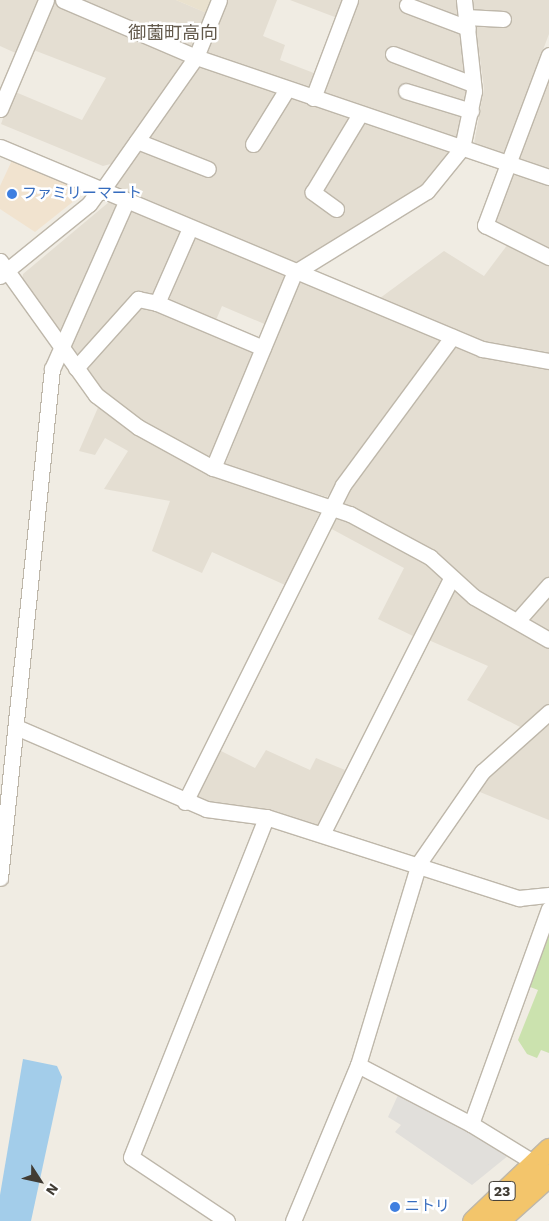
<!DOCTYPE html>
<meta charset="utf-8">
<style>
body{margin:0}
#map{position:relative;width:549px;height:1221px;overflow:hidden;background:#f0ece3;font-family:"Work Sans","Noto Sans JP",sans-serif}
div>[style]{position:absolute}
.residential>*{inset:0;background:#e4ded2}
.commercial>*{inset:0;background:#f1e3cf}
.education>*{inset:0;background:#e9e1ce}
.green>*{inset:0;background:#cbe2ae}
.parking>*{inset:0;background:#e1dfdb}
.water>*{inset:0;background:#a3cdea}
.roads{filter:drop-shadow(1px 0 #beb7aa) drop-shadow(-1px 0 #beb7aa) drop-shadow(0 1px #beb7aa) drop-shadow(0 -1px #beb7aa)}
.minor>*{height:15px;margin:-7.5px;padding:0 7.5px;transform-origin:7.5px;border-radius:7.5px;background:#fff}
.highway>*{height:21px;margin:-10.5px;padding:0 10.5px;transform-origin:10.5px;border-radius:10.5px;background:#f3c56b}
.dots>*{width:14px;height:14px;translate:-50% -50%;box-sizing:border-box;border:2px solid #fff;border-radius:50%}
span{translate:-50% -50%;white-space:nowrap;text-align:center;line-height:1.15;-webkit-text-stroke:5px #fff;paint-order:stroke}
.shield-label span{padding:1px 4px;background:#fff;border:1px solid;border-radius:4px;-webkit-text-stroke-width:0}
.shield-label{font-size:14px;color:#413c34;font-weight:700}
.shop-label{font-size:15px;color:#366cbe}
.left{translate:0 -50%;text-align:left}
.quarter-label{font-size:18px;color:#635a4c}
.north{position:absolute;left:15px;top:1156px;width:50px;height:50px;-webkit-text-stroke:4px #fff;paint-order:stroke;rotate:125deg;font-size:14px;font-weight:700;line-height:20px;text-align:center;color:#413c34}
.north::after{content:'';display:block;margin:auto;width:18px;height:22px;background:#413c34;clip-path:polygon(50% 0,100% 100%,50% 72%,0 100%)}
</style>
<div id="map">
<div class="residential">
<div style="clip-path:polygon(0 0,43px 0,20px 55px,0 46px)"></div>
<div style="clip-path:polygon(53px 0,190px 59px,118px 162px,103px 166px,1px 124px,13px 91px,82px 120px,106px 78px,31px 49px)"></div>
<div style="clip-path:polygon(76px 0,176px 0,209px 14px,194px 47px)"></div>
<div style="clip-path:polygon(223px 0,277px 0,263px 36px,285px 45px,280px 60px,319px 75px,313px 91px,202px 52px)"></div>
<div style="clip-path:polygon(290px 0,347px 0,340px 19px)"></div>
<div style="clip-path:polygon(353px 0,460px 0,470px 76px,461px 138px,454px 141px,316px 97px)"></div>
<div style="clip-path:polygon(472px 0,549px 0,549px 34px,504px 153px,474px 144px,484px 88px)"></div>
<div style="clip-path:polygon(195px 64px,451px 148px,453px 153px,424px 187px,377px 212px,297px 268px,107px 189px)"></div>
<div style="clip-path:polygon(549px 71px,549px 169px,516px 157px)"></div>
<div style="clip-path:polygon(510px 170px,549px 182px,549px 252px,491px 223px)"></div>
<div style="clip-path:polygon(109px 202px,121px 205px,61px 337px,22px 281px,23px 274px)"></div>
<div style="clip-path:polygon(130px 207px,183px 230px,157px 296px,140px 294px,79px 360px,69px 346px)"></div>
<div style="clip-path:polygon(194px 235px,290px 277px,269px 326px,222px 306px,216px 320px,169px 300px)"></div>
<div style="clip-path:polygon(508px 244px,549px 263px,549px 354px,485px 344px,376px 301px,444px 251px,484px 276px)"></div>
<div style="clip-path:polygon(299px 281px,442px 340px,327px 497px,224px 467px)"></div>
<div style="clip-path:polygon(139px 301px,258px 348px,210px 463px,105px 398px,82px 367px)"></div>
<div style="clip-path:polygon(455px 344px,549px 365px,549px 578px,517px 614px,477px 594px,435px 552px,338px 502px)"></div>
<div style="clip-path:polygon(100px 403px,125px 422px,321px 510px,285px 585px,212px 552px,202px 573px,152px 551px,170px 501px,104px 489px,128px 451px,105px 438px,95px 455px,79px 451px)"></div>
<div style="clip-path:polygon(334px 512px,425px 561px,443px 581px,415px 637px,378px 619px,404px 568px,328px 527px)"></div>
<div style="clip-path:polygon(452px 587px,549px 647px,549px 704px,524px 729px,467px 700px,488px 666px,424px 638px)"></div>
<div style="clip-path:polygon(549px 593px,549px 633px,528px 618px)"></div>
<div style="clip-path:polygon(549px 718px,549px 820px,475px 790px,486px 776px)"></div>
<div style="clip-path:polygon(217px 749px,255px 768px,266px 750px,310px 770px,316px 758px,345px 770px,318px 828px,264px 809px,206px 804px,194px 798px)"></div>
</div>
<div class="commercial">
<div style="clip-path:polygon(14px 156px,77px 184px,79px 197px,35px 232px,0 209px,0 186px)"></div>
</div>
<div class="education">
<div style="clip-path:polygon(176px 0,216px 0,209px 14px)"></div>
</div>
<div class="green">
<div style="clip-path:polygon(549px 917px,549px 1053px,541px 1050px,537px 1058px,527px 1054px,518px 1040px,538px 990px,525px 985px)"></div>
</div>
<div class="parking">
<div style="clip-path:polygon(399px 1093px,470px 1127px,509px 1155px,472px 1185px,395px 1132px,401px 1125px,388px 1117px)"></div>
</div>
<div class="water">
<div style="clip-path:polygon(23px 1059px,57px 1066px,62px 1077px,31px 1221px,0 1221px,0 1195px)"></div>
</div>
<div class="roads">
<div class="minor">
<div style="left:63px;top:0;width:145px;rotate:23.2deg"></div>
<div style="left:196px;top:57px;width:373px;rotate:18.8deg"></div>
<div style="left:407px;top:5px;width:65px;rotate:20.7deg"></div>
<div style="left:466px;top:17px;width:37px;rotate:3deg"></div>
<div style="left:393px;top:54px;width:85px;rotate:20.6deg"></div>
<div style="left:549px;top:55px;width:182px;rotate:110.6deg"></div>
<div style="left:485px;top:225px;width:72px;rotate:26.6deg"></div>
<div style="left:406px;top:91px;width:68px;rotate:17.1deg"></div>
<div style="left:313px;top:98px;width:105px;rotate:-69.3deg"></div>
<div style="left:0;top:109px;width:118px;rotate:-67.1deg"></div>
<div style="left:137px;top:141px;width:76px;rotate:21.5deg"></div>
<div style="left:253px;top:144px;width:65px;rotate:-58.3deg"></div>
<div style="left:0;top:147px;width:523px;rotate:22.74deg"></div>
<div style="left:482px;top:349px;width:68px;rotate:10.2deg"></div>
<div style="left:101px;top:192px;width:165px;rotate:-54.9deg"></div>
<div style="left:196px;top:57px;width:61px;rotate:-68deg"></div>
<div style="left:336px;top:209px;width:29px;rotate:-144deg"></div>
<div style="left:313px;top:192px;width:91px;rotate:-58.9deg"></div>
<div style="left:190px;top:228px;width:82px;rotate:113.7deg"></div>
<div style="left:157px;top:303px;width:115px;rotate:23deg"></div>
<div style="left:0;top:261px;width:165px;rotate:54.4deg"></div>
<div style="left:96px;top:395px;width:53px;rotate:37.3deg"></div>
<div style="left:138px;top:427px;width:85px;rotate:28.7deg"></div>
<div style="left:213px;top:468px;width:145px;rotate:18.6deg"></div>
<div style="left:350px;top:514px;width:91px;rotate:28.3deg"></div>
<div style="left:430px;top:557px;width:59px;rotate:42.3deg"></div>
<div style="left:474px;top:597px;width:86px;rotate:29.8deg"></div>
<div style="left:0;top:276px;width:114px;rotate:-39deg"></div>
<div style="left:89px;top:204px;width:17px;rotate:-54deg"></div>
<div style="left:76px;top:368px;width:93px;rotate:-48.1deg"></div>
<div style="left:138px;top:299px;width:19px;rotate:12deg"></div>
<div style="left:213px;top:468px;width:211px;rotate:-67.4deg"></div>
<div style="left:294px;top:273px;width:156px;rotate:-31.7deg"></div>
<div style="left:427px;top:191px;width:55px;rotate:-50.9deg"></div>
<div style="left:462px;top:148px;width:58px;rotate:-78.1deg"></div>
<div style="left:474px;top:91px;width:92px;rotate:-96.3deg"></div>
<div style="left:518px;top:620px;width:47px;rotate:-48.5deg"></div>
<div style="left:16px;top:727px;width:207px;rotate:23.3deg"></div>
<div style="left:206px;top:809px;width:61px;rotate:7.6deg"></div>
<div style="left:266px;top:817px;width:266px;rotate:17.8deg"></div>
<div style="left:519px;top:898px;width:30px;rotate:-6deg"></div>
<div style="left:185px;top:802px;width:354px;rotate:-63.5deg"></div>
<div style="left:343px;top:485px;width:184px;rotate:-53.6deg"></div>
<div style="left:322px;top:834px;width:286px;rotate:-63.2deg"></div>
<div style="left:0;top:878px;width:512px;rotate:-84.17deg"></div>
<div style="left:52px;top:369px;width:183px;rotate:-66.1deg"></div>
<div style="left:358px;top:1065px;width:127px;rotate:27.6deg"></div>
<div style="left:471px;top:1124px;width:73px;rotate:31.5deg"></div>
<div style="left:471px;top:1124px;width:229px;rotate:-70.1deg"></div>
<div style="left:227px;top:1221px;width:115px;rotate:-146.3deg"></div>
<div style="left:131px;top:1157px;width:366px;rotate:-68.3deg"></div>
<div style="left:293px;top:1221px;width:169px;rotate:-67.4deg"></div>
<div style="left:358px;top:1065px;width:211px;rotate:-73.2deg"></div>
<div style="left:419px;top:863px;width:111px;rotate:-55.3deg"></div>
<div style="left:482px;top:772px;width:90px;rotate:-41.8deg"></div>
</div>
<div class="highway">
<div style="left:473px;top:1221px;width:105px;rotate:-43.5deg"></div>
<div style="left:498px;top:1221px;width:69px;rotate:-42deg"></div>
</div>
</div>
<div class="dots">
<div style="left:12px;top:194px;background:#3f7fe0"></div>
<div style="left:395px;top:1207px;background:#3f7fe0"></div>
</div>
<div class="shield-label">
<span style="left:502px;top:1191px">23</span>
</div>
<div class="shop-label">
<span class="left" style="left:22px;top:194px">ファミリーマート</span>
<span class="left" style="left:405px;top:1207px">ニトリ</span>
</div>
<div class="quarter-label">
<span style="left:173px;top:33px">御薗町高向</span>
</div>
<div class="north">N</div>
</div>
